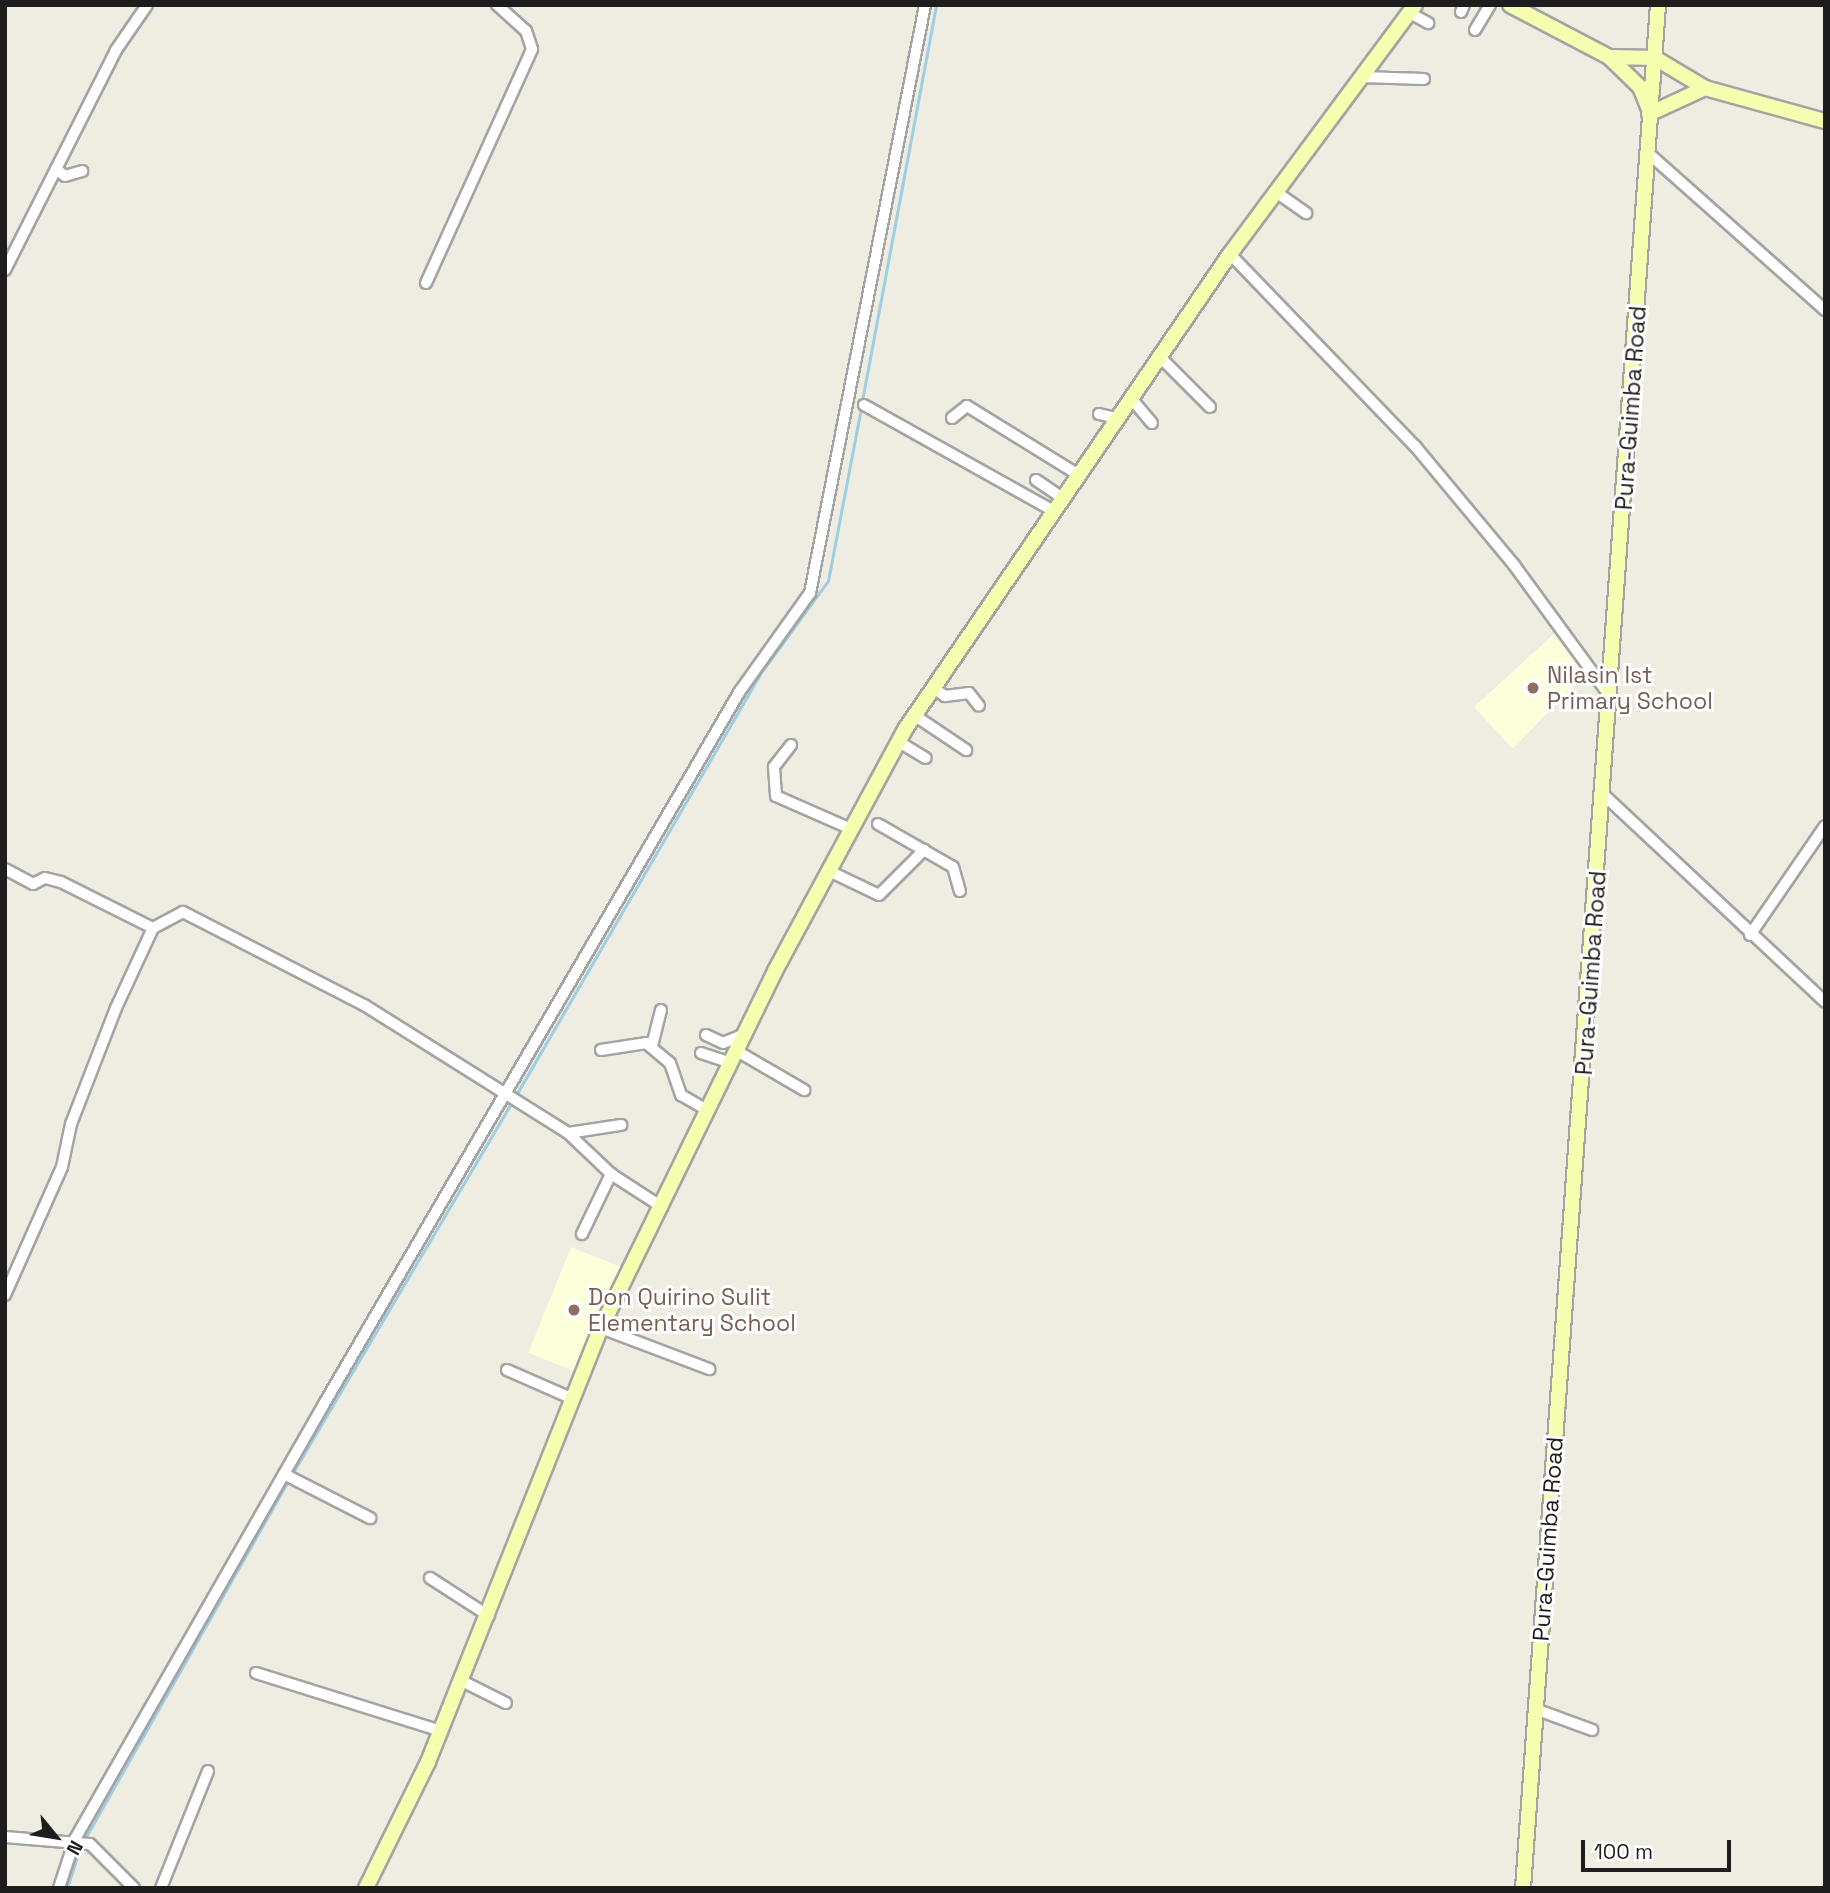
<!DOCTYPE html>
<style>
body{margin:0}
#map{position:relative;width:1830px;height:1893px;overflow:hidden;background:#efece1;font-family:"Space Grotesk",sans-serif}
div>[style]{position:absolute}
.education>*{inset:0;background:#fdffdb;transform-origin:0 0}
.stream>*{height:2.5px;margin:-1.25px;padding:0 1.25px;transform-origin:1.25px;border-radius:1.25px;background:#9dcee2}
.roads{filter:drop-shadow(2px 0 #a4a4a4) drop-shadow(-2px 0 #a4a4a4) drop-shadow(0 2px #a4a4a4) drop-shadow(0 -2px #a4a4a4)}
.street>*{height:10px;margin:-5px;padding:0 5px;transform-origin:5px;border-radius:5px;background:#fff}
.secondary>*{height:14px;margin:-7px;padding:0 7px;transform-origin:7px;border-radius:7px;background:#f6ffb0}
.dots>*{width:19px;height:19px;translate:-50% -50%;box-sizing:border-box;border:4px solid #fff;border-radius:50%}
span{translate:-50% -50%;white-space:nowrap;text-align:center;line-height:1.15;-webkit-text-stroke:6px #fff;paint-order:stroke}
.street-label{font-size:23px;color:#1d1d1d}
.education-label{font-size:23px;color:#785e54}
.left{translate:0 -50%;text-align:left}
.frame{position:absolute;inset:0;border:7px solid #1d1d1d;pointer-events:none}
.north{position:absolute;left:21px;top:1802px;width:70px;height:70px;-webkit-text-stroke:5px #fff;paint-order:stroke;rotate:120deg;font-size:19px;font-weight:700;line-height:28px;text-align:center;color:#1d1d1d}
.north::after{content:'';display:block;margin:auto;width:24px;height:32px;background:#1d1d1d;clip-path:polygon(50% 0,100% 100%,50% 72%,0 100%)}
.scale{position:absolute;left:1581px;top:1840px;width:150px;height:32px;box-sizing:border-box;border:4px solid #1d1d1d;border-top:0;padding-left:9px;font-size:21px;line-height:24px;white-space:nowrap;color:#1d1d1d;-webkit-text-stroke:5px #fff;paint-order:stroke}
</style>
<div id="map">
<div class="education">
<div style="clip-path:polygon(1557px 631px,1589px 669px,1513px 749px,1474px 707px)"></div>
<div style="left:571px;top:1247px;width:61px;height:114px;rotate:22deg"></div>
</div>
<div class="stream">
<div style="left:862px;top:401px;width:403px;rotate:-79.4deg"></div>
<div style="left:515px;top:1097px;width:494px;rotate:-59.9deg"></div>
<div style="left:763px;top:670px;width:110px;rotate:-53.9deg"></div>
<div style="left:828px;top:581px;width:176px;rotate:-79.2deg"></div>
<div style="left:292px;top:1474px;width:431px;rotate:-59.4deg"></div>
<div style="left:83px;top:1842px;width:417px;rotate:-60.4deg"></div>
<div style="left:67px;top:1888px;width:42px;rotate:-72deg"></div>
</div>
<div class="roads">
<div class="street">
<div style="left:1461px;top:12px;width:8px;rotate:-67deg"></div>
<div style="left:1410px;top:13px;width:21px;rotate:29deg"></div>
<div style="left:1475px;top:30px;width:29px;rotate:-59deg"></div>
<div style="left:1361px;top:77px;width:63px;rotate:1.8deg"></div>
<div style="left:1647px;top:152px;width:238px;rotate:41.6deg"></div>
<div style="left:56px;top:169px;width:11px;rotate:38deg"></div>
<div style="left:65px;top:176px;width:18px;rotate:-16deg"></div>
<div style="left:1276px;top:192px;width:37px;rotate:35deg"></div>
<div style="left:1230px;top:254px;width:267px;rotate:46.1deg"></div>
<div style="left:1415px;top:446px;width:155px;rotate:50.2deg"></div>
<div style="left:1514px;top:565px;width:162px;rotate:53.8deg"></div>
<div style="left:5px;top:270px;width:246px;rotate:-63.2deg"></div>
<div style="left:116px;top:50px;width:55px;rotate:-55.4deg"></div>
<div style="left:426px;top:283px;width:257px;rotate:-65.6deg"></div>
<div style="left:532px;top:49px;width:19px;rotate:-108deg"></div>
<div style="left:526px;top:31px;width:39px;rotate:-138deg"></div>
<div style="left:1159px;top:356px;width:72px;rotate:45deg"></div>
<div style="left:1130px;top:397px;width:34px;rotate:50deg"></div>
<div style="left:864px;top:405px;width:215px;rotate:29.2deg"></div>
<div style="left:1099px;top:414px;width:17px;rotate:13deg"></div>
<div style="left:952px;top:418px;width:19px;rotate:-39deg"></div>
<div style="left:967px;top:406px;width:129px;rotate:31.7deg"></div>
<div style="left:1036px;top:480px;width:30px;rotate:34deg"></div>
<div style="left:932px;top:687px;width:16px;rotate:35deg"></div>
<div style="left:945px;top:696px;width:24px;rotate:-7deg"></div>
<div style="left:969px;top:693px;width:16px;rotate:52deg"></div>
<div style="left:914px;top:715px;width:63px;rotate:33.9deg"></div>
<div style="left:899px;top:742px;width:31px;rotate:31deg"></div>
<div style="left:791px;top:745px;width:28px;rotate:128deg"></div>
<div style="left:774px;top:767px;width:29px;rotate:86deg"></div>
<div style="left:776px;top:796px;width:82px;rotate:23.7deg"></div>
<div style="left:1605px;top:796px;width:301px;rotate:43.1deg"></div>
<div style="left:878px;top:824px;width:86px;rotate:29.8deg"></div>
<div style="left:953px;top:867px;width:25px;rotate:74deg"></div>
<div style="left:5px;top:869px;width:32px;rotate:28deg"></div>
<div style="left:33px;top:884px;width:13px;rotate:-27deg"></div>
<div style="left:45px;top:878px;width:16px;rotate:14deg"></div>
<div style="left:61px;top:882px;width:103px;rotate:26.6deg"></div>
<div style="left:829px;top:871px;width:55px;rotate:25.6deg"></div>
<div style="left:879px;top:895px;width:64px;rotate:-45deg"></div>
<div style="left:1750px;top:935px;width:132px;rotate:-55.5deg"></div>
<div style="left:706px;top:1035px;width:19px;rotate:25deg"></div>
<div style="left:723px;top:1043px;width:24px;rotate:-22deg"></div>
<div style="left:652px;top:1046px;width:37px;rotate:-76deg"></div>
<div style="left:601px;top:1050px;width:46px;rotate:-8.8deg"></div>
<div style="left:646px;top:1043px;width:31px;rotate:40deg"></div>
<div style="left:670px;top:1063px;width:34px;rotate:71deg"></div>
<div style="left:681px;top:1095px;width:32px;rotate:30deg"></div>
<div style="left:737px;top:1051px;width:78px;rotate:30.2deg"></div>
<div style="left:701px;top:1053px;width:32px;rotate:18deg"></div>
<div style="left:568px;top:1133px;width:54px;rotate:-8.6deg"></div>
<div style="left:582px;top:1234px;width:67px;rotate:-64.2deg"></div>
<div style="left:5px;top:1295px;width:140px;rotate:-66deg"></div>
<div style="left:62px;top:1167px;width:44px;rotate:-78.2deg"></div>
<div style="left:71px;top:1124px;width:124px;rotate:-68.8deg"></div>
<div style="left:116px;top:1008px;width:88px;rotate:-65.2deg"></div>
<div style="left:153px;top:928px;width:34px;rotate:-28deg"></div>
<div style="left:183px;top:912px;width:203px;rotate:27.2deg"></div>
<div style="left:364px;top:1005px;width:241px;rotate:32.1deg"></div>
<div style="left:568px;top:1133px;width:59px;rotate:43.6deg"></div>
<div style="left:611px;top:1174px;width:61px;rotate:32.9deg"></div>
<div style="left:601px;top:1328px;width:116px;rotate:20.8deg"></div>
<div style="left:507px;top:1370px;width:72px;rotate:23.7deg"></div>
<div style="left:284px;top:1474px;width:97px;rotate:27.1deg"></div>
<div style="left:430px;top:1578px;width:70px;rotate:32.8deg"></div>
<div style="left:256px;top:1673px;width:194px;rotate:17.4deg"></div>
<div style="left:462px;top:1681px;width:49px;rotate:26.6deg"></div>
<div style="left:1535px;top:1709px;width:61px;rotate:20.2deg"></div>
<div style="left:5px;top:1837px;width:85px;rotate:4.7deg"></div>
<div style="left:90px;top:1844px;width:62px;rotate:45deg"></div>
<div style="left:59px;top:1888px;width:52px;rotate:-71.9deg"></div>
<div style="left:75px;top:1839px;width:501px;rotate:-60.21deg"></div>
<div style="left:324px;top:1404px;width:825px;rotate:-59.74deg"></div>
<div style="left:740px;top:691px;width:120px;rotate:-54.5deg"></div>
<div style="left:810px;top:593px;width:599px;rotate:-78.93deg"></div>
<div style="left:161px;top:1888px;width:126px;rotate:-68.1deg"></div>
</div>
<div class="secondary">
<div style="left:1510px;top:5px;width:112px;rotate:27.7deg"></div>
<div style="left:1609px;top:57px;width:46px;rotate:1.2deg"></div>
<div style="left:1655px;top:58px;width:58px;rotate:31deg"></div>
<div style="left:1705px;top:88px;width:124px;rotate:15.4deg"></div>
<div style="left:1609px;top:57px;width:43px;rotate:44.1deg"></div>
<div style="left:1640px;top:87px;width:22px;rotate:68deg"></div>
<div style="left:1649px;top:114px;width:62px;rotate:-24.9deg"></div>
<div style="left:366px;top:1888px;width:140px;rotate:-63.8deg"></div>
<div style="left:428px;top:1762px;width:467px;rotate:-68.3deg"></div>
<div style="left:601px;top:1328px;width:397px;rotate:-64deg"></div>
<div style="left:775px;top:971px;width:276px;rotate:-61.7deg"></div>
<div style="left:906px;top:728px;width:574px;rotate:-55.65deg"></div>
<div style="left:1230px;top:254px;width:310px;rotate:-53.4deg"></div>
<div style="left:1523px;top:1888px;width:1888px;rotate:-85.9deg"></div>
</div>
</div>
<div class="dots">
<div style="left:1533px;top:688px;background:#8d6e63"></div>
<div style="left:574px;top:1310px;background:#8d6e63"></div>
</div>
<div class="street-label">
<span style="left:1631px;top:408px;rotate:-86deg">Pura-Guimba Road</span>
<span style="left:1591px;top:973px;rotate:-86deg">Pura-Guimba Road</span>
<span style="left:1548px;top:1539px;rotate:-86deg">Pura-Guimba Road</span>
</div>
<div class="education-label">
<span class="left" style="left:1547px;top:688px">Nilasin Ist<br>Primary School</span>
<span class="left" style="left:588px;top:1310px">Don Quirino Sulit<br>Elementary School</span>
</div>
<div class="frame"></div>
<div class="north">N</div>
<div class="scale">100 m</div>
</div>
